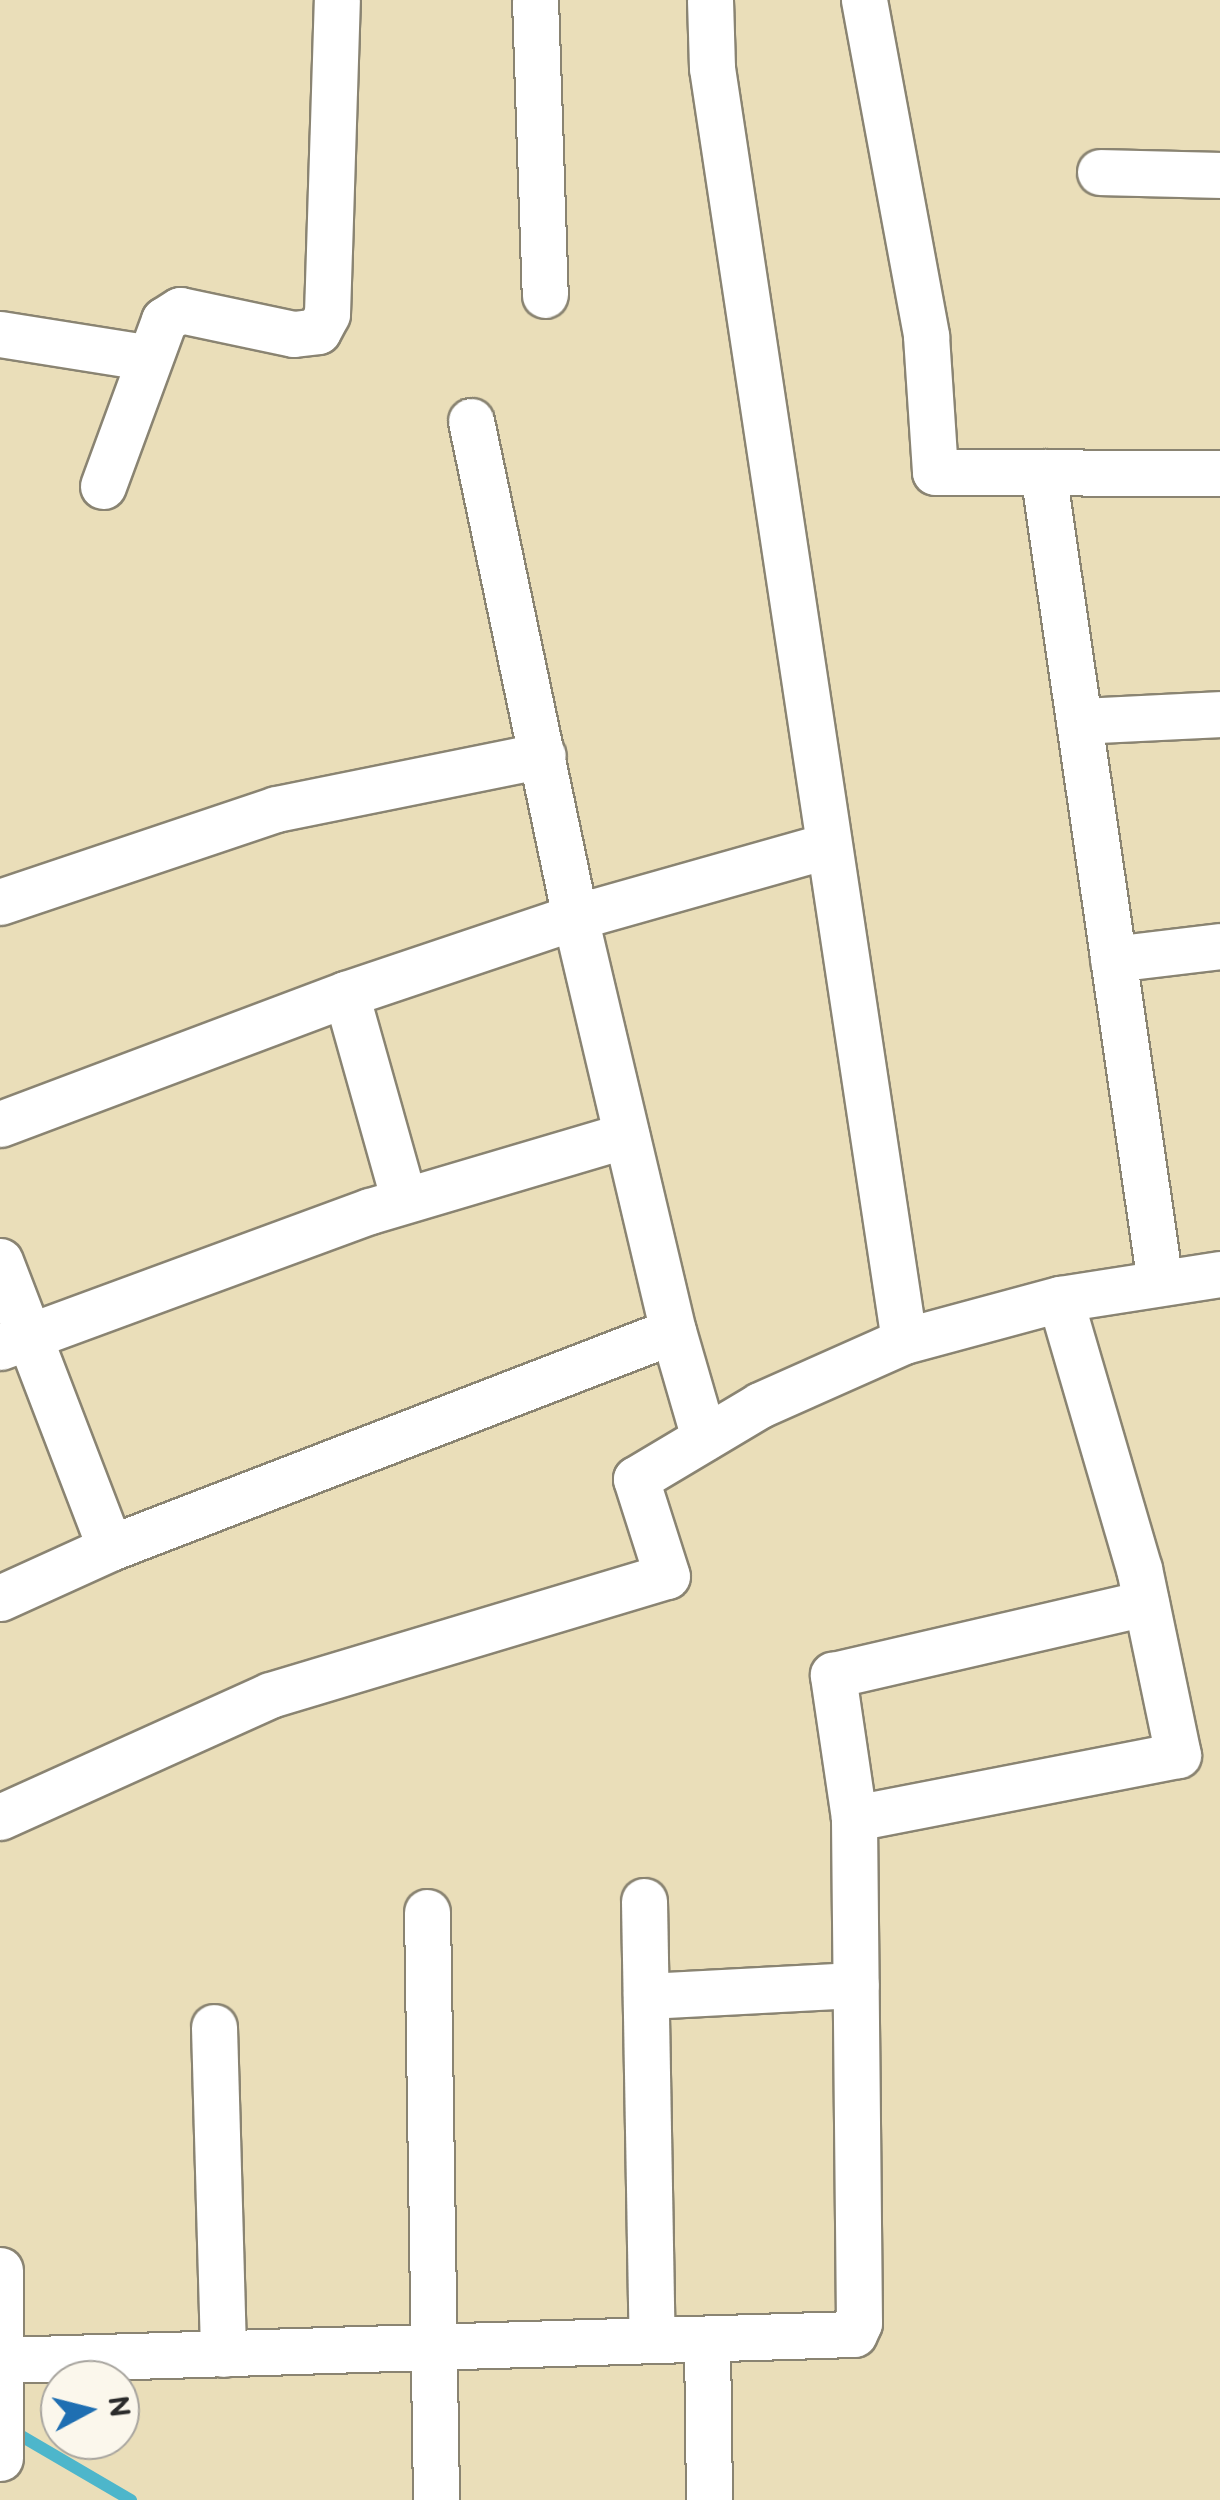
<!DOCTYPE html>
<style>
body{margin:0}
#map{position:relative;width:1220px;height:2500px;overflow:hidden;background:#eadeb9;font-family:"Balsamiq Sans",sans-serif}
div>[style]{position:absolute}
.stream>*{height:12px;margin:-6px;padding:0 6px;transform-origin:6px;border-radius:6px;background:#4db6cb}
.roads{filter:drop-shadow(2px 0 #8a8472) drop-shadow(-2px 0 #8a8472) drop-shadow(0 2px #8a8472) drop-shadow(0 -2px #8a8472)}
.minor>*{height:45px;margin:-22.5px;padding:0 22.5px;transform-origin:22.5px;border-radius:22.5px;background:#fff}
span{translate:-50% -50%;white-space:nowrap;text-align:center;line-height:1.15;-webkit-text-stroke:9px #fbf7ec;paint-order:stroke}
.north{position:absolute;left:40px;top:2360px;width:100px;height:100px;box-sizing:border-box;background:#fbf7ec;border:2px solid #a8a59f;border-radius:50%;rotate:83deg;font-size:28px;font-weight:700;line-height:40px;text-align:center;color:#2b2b2b}
.north::after{content:'';display:block;margin:auto;width:35px;height:45px;background:#1f6fb2;clip-path:polygon(50% 0,100% 100%,50% 72%,0 100%)}
</style>
<div id="map">
<div class="stream">
<div style="left:11px;top:2430px;width:139px;rotate:30.3deg"></div>
</div>
<div class="roads">
<div class="minor">
<div style="left:535px;top:0;width:295px;rotate:88.1deg"></div>
<div style="left:710px;top:0;width:68px;rotate:88.3deg"></div>
<div style="left:712px;top:68px;width:1287px;rotate:81.42deg"></div>
<div style="left:864px;top:0;width:342px;rotate:79.5deg"></div>
<div style="left:926px;top:336px;width:136px;rotate:86.2deg"></div>
<div style="left:935px;top:472px;width:285px;rotate:0.2deg"></div>
<div style="left:1100px;top:172px;width:120px;rotate:1.4deg"></div>
<div style="left:0;top:334px;width:148px;rotate:9deg"></div>
<div style="left:471px;top:421px;width:507px;rotate:78.16deg"></div>
<div style="left:575px;top:917px;width:425px;rotate:76.7deg"></div>
<div style="left:673px;top:1331px;width:111px;rotate:73.8deg"></div>
<div style="left:1043px;top:472px;width:819px;rotate:81.79deg"></div>
<div style="left:103px;top:486px;width:177px;rotate:-69.8deg"></div>
<div style="left:164px;top:320px;width:19px;rotate:-32deg"></div>
<div style="left:180px;top:310px;width:116px;rotate:11.9deg"></div>
<div style="left:294px;top:334px;width:24px;rotate:-7deg"></div>
<div style="left:318px;top:331px;width:19px;rotate:-62deg"></div>
<div style="left:327px;top:314px;width:314px;rotate:-88.2deg"></div>
<div style="left:1079px;top:721px;width:141px;rotate:-2.8deg"></div>
<div style="left:0;top:902px;width:291px;rotate:-18.6deg"></div>
<div style="left:276px;top:809px;width:272px;rotate:-11.4deg"></div>
<div style="left:1113px;top:959px;width:108px;rotate:-6.9deg"></div>
<div style="left:346px;top:994px;width:214px;rotate:74.3deg"></div>
<div style="left:0;top:1124px;width:370px;rotate:-20.6deg"></div>
<div style="left:346px;top:994px;width:242px;rotate:-18.6deg"></div>
<div style="left:575px;top:917px;width:261px;rotate:-15.8deg"></div>
<div style="left:0;top:1261px;width:307px;rotate:69deg"></div>
<div style="left:0;top:1347px;width:394px;rotate:-20.2deg"></div>
<div style="left:370px;top:1211px;width:267px;rotate:-16.5deg"></div>
<div style="left:0;top:1598px;width:121px;rotate:-24.4deg"></div>
<div style="left:110px;top:1548px;width:603px;rotate:-21.08deg"></div>
<div style="left:0;top:1817px;width:296px;rotate:-24.3deg"></div>
<div style="left:270px;top:1695px;width:414px;rotate:-16.7deg"></div>
<div style="left:667px;top:1576px;width:102px;rotate:-107.7deg"></div>
<div style="left:636px;top:1479px;width:144px;rotate:-30.8deg"></div>
<div style="left:760px;top:1405px;width:158px;rotate:-24deg"></div>
<div style="left:904px;top:1341px;width:162px;rotate:-15.1deg"></div>
<div style="left:1060px;top:1299px;width:162px;rotate:-8.9deg"></div>
<div style="left:854px;top:1818px;width:330px;rotate:-11deg"></div>
<div style="left:1178px;top:1755px;width:190px;rotate:-101.8deg"></div>
<div style="left:1139px;top:1569px;width:281px;rotate:-106.3deg"></div>
<div style="left:644px;top:1901px;width:439px;rotate:89deg"></div>
<div style="left:427px;top:1912px;width:588px;rotate:89.12deg"></div>
<div style="left:646px;top:1996px;width:210px;rotate:-3deg"></div>
<div style="left:214px;top:2027px;width:327px;rotate:88.4deg"></div>
<div style="left:0;top:2270px;width:188px;rotate:90deg"></div>
<div style="left:707px;top:2339px;width:161px;rotate:89.3deg"></div>
<div style="left:2px;top:2360px;width:852px;rotate:-1.75deg"></div>
<div style="left:854px;top:2334px;width:12px;rotate:-66deg"></div>
<div style="left:859px;top:2323px;width:505px;rotate:-90.57deg"></div>
<div style="left:854px;top:1818px;width:145px;rotate:-98.4deg"></div>
<div style="left:833px;top:1675px;width:321px;rotate:-13deg"></div>
</div>
</div>
<div class="north">N</div>
</div>
